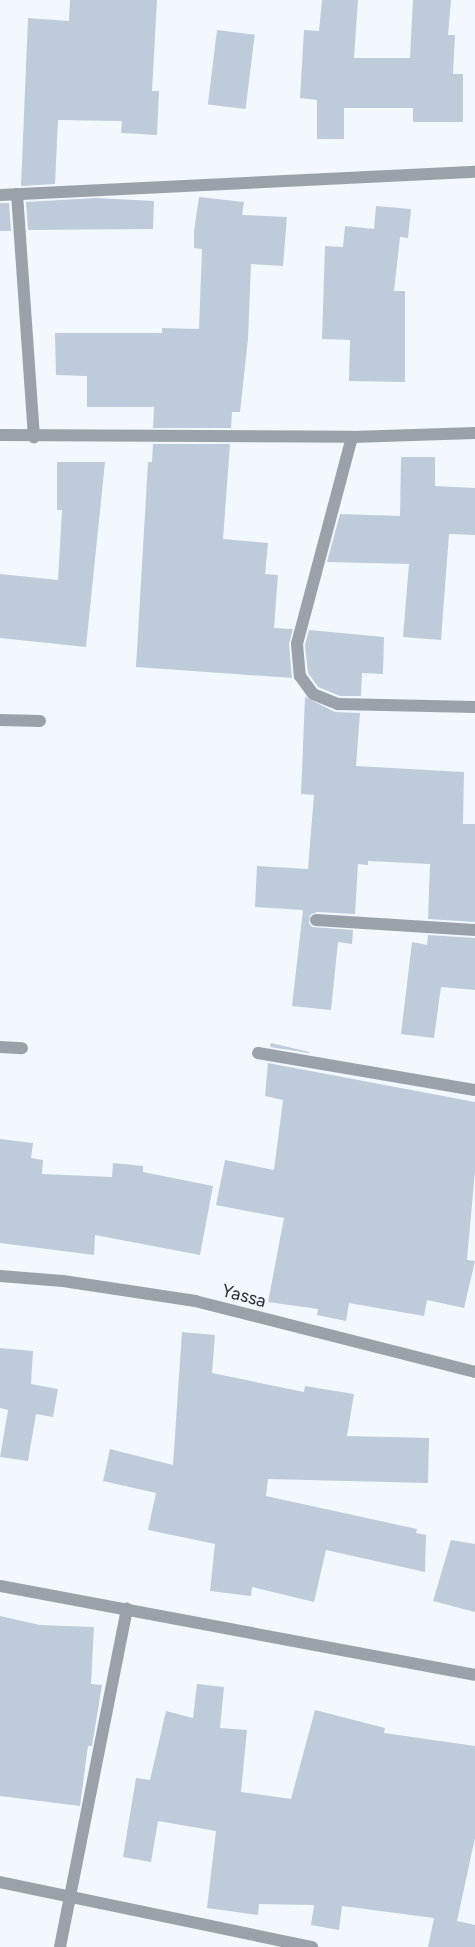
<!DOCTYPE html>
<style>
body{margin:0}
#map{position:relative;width:475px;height:1947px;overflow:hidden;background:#f2f8fe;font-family:Figtree,sans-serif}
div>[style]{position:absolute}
.building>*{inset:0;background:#bdcbda;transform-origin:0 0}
.street>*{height:12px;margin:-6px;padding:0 6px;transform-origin:6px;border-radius:6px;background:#9ba1a8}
span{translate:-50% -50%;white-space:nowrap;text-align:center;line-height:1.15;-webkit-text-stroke:4px #f2f8fe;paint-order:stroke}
.street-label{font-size:18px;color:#292e34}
</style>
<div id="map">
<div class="building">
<div style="clip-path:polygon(70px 0,157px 0,152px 91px,159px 91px,157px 135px,121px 133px,122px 121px,58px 120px,55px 184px,21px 186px,28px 18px,69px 21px)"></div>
<div style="clip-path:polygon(322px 0,358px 0,354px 58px,410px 58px,413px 0,451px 0,448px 35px,455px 35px,453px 74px,463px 74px,463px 122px,413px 122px,413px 108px,344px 108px,344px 139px,317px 139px,317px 100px,300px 98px,304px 30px,319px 31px)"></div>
<div style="left:217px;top:30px;width:38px;height:75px;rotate:7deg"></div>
<div style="clip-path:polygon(199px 197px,244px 202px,242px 215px,287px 217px,283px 266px,251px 264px,248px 339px,240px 412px,232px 412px,231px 428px,153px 428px,154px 407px,87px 407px,87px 376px,56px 375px,55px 333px,162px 333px,162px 328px,199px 329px,202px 249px,194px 248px,194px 231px)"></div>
<div style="clip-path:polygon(96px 198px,154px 201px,153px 229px,28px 230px,26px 202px)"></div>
<div style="clip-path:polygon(0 203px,9px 203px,11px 231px,0 231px)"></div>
<div style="clip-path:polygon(376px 206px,411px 209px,408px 238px,400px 237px,394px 291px,405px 291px,405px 382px,349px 381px,350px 340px,322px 339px,325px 246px,343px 247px,345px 226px,374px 229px)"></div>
<div style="clip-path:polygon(153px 444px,230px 444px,223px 539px,268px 543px,265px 574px,278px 575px,274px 628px,293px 629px,289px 644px,292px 678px,136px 667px,148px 462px,152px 462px)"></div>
<div style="clip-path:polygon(401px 457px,435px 457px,435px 486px,475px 488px,475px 535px,449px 534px,441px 640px,403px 637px,409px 564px,327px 562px,340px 514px,400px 516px)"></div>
<div style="clip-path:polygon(57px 462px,105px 462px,86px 647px,0 638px,0 574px,58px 580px,62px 510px,57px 510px)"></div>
<div style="clip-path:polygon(309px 630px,384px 637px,383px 674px,362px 673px,361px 696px,340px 696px,318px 687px,308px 673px,305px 645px)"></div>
<div style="clip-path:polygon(305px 697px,335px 712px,360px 713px,356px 766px,464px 772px,463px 824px,475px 824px,475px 922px,428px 919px,430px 864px,368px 861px,368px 865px,358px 864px,355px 914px,317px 912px,310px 915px,309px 923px,312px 927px,353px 930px,352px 944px,338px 942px,331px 1010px,292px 1006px,303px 910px,255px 907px,257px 866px,308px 869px,314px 795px,301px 794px)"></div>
<div style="clip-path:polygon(428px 935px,475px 938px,475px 990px,441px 987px,434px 1038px,401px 1034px,412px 942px,427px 945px)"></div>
<div style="clip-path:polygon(271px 1043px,309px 1052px,309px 1053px,270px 1047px)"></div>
<div style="clip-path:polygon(268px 1063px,475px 1102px,475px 1171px,467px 1260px,475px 1261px,464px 1308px,427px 1300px,424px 1316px,349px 1303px,346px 1321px,317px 1315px,318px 1309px,268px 1302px,284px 1218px,216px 1205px,225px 1160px,274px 1170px,283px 1100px,265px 1096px)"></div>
<div style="clip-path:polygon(0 1139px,33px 1143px,31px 1158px,43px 1160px,42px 1174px,112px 1177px,113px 1163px,143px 1166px,143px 1172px,213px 1186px,200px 1255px,95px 1235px,94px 1255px,0 1243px)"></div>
<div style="clip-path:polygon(182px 1332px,215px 1335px,212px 1373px,304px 1392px,305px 1386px,354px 1394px,347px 1436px,429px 1438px,428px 1483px,268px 1479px,266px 1496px,417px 1529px,416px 1533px,426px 1535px,425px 1572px,326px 1550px,314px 1602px,252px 1587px,251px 1596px,210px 1591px,215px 1544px,148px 1530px,156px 1493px,103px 1481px,110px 1449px,173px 1465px)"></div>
<div style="clip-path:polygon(0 1348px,33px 1351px,31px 1384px,58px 1389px,53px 1417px,36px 1414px,28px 1461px,0 1457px,8px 1410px,0 1408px)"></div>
<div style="clip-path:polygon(451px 1540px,475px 1544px,475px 1612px,433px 1601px)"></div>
<div style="clip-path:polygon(0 1616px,40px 1625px,94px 1627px,91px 1684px,102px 1685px,92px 1746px,88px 1746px,80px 1806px,0 1796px)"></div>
<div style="clip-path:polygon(197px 1684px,224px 1687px,220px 1728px,247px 1730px,241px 1792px,291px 1799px,315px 1710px,385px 1728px,384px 1733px,475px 1746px,475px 1838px,457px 1921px,475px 1925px,475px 1947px,428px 1947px,434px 1918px,342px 1906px,339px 1930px,311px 1925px,314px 1905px,259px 1904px,258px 1915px,207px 1908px,216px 1831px,158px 1821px,151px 1862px,123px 1857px,136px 1778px,150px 1780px,166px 1711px,193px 1718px)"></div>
</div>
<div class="street">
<div style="left:17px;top:194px;width:244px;rotate:86deg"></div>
<div style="left:0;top:195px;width:476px;rotate:-2.8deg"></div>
<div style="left:0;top:435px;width:352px;rotate:0.3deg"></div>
<div style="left:352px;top:437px;width:123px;rotate:-1.9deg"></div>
<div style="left:352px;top:437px;width:214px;rotate:104.9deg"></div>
<div style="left:297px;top:644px;width:32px;rotate:85deg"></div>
<div style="left:300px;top:676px;width:22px;rotate:54deg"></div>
<div style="left:313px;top:694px;width:27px;rotate:22deg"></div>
<div style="left:338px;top:704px;width:137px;rotate:1.3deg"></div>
<div style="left:0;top:720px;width:40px;rotate:1.4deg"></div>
<div style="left:316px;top:920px;width:159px;rotate:3.6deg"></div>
<div style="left:0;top:1047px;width:22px;rotate:3deg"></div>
<div style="left:258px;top:1053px;width:220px;rotate:9.7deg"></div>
<div style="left:0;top:1276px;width:63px;rotate:4.5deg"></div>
<div style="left:63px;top:1281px;width:134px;rotate:8.6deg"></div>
<div style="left:195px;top:1301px;width:289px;rotate:14.2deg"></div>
<div style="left:0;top:1586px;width:483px;rotate:10.6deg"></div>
<div style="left:0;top:1882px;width:319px;rotate:11.8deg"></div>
<div style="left:60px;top:1947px;width:345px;rotate:-78.8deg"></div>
</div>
<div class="street-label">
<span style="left:244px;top:1296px;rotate:15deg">Yassa</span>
</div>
</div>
